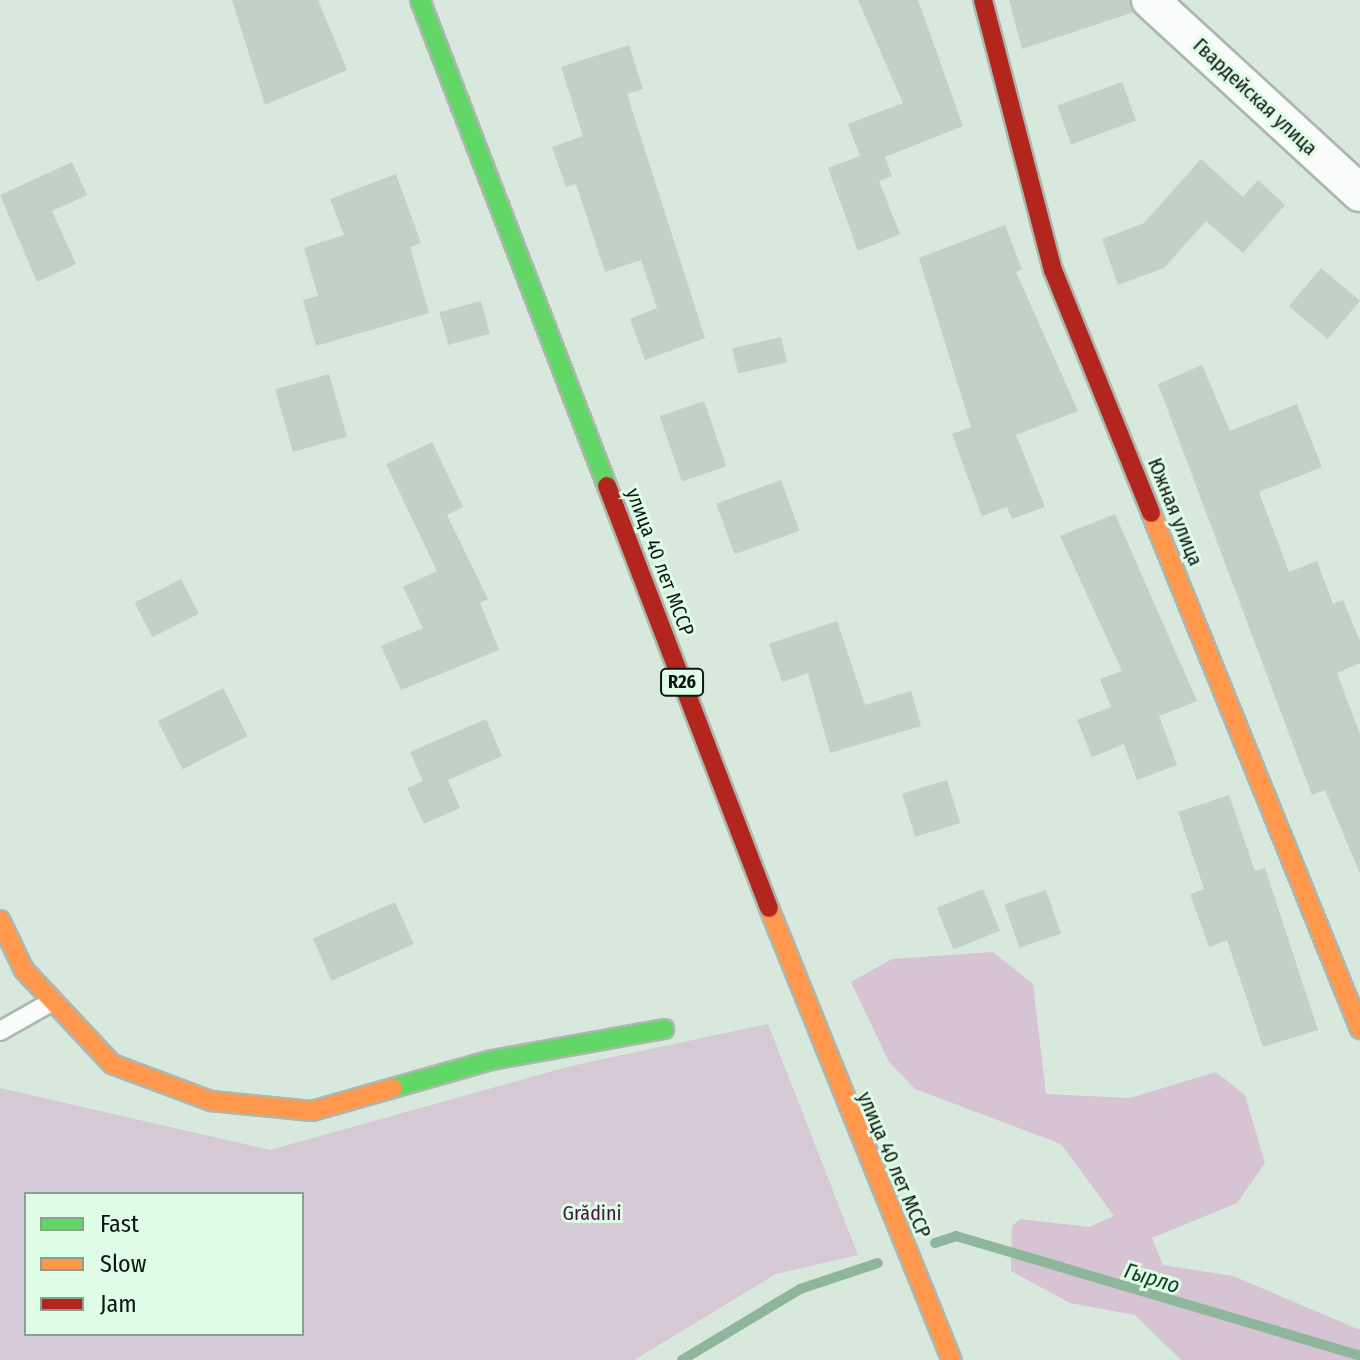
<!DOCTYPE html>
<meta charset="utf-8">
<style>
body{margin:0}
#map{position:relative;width:1360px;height:1360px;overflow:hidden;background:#d8e8dc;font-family:"Fira Sans Condensed",sans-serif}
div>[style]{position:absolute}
.green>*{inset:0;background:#d4c9d4}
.forest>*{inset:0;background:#d6c4d5}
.stream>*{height:10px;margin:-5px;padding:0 5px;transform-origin:5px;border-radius:5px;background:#8db69a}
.building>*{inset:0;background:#c3d0c6;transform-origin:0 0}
.roads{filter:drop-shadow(2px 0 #acb8af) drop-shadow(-2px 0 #acb8af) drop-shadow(0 2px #acb8af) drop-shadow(0 -2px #acb8af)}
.lane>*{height:18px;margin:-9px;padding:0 9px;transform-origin:9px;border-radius:9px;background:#f9fcfa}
.street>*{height:36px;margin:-18px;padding:0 18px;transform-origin:18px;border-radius:18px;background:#f9fcfa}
.fast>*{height:18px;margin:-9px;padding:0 9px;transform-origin:9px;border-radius:9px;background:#63d668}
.slow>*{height:18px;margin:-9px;padding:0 9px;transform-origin:9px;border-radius:9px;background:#ff974d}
.jam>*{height:18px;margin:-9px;padding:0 9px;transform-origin:9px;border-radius:9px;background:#b3261e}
span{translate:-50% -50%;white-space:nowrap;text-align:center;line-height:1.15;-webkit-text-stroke:6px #defce6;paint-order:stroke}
.shield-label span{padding:2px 6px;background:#defce6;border:2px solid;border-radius:6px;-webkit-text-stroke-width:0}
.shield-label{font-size:18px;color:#0d1710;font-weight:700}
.street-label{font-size:20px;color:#0d1710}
.park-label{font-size:20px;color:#491246}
.water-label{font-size:22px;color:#143c23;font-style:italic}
.legend{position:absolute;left:24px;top:1192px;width:280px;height:144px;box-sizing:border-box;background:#defce6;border:2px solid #8aa090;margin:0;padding:10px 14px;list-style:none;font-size:24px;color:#0d1710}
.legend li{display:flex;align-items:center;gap:16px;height:40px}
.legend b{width:40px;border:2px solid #8aa090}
</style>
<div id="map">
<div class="green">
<div style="clip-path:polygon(evenodd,768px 1024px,858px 1255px,776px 1274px,634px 1360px,0 1360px,0 1088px,270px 1150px,571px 1066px,768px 1024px,26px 1194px,302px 1194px,302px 1334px,26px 1334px,26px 1194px)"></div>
</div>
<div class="forest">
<div style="clip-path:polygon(993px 952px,1033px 984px,1046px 1094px,1130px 1098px,1216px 1072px,1245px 1095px,1265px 1163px,1237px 1203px,1152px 1238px,1163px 1265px,1233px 1276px,1360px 1330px,1360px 1360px,1181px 1360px,1135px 1315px,1070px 1303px,1011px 1271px,1012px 1226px,1020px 1219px,1089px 1227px,1114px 1216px,1061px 1144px,915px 1089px,889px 1062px,851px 982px,892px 959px)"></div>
</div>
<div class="stream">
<div style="left:935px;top:1243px;width:22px;rotate:-18deg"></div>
<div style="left:956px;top:1236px;width:421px;rotate:16.5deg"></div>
<div style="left:682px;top:1360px;width:138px;rotate:-31deg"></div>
<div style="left:800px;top:1289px;width:82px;rotate:-18.4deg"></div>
</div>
<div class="building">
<div style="clip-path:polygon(232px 0,318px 0,347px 70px,265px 105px)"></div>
<div style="clip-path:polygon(858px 0,918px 0,963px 126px,885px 157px,892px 176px,879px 181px,900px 234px,858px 251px,828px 168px,860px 156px,848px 124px,903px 103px)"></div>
<div style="clip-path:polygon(1009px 0,1130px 0,1134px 12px,1022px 49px)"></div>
<div style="clip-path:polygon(629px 45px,643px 89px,627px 94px,705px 338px,645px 360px,630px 319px,657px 308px,641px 260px,605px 272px,576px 184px,566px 187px,552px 147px,583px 136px,561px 67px)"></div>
<div style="left:1122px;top:82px;width:41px;height:69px;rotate:70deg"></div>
<div style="clip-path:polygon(1201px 159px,1243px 197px,1258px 180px,1285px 205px,1243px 253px,1206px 221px,1164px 268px,1118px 285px,1102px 239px,1144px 223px)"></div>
<div style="clip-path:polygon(72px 162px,87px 195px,52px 211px,76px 264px,37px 282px,0 195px)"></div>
<div style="clip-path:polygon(396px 174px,421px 243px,410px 247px,429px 313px,316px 346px,303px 300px,318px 296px,304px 248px,344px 235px,330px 199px)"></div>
<div style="clip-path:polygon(1005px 225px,1022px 269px,1016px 272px,1078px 411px,1016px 435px,1045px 507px,1012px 519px,1007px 507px,982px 516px,952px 434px,971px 427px,919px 258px)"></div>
<div style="left:1321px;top:268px;width:51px;height:50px;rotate:40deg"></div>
<div style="left:481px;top:301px;width:34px;height:43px;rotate:75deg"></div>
<div style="left:781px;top:337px;width:26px;height:50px;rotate:77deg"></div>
<div style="clip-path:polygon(1202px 365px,1230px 431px,1297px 404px,1322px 467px,1259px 492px,1289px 572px,1317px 561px,1333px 604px,1343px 600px,1360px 641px,1360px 663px,1337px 673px,1360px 734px,1360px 874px,1325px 790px,1312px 795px,1158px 384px)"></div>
<div style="left:329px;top:374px;width:65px;height:56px;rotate:74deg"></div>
<div style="left:704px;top:401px;width:69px;height:47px;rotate:71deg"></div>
<div style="clip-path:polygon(432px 442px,463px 507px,447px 515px,488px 599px,480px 603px,499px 650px,401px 690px,381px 646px,423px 628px,403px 587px,437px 571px,386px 464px)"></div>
<div style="left:781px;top:480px;width:54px;height:69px;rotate:70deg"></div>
<div style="clip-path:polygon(1115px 514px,1197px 701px,1159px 716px,1177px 765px,1137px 780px,1124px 744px,1092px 757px,1077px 720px,1111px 707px,1100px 679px,1122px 671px,1060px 536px)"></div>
<div style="left:181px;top:579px;width:39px;height:52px;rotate:63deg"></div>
<div style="clip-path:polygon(837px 621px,865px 705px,911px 691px,921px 726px,830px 753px,808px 673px,782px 682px,769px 644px)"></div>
<div style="left:223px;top:688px;width:54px;height:73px;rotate:63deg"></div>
<div style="clip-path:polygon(486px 719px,502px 756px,448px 780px,460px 808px,424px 824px,407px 788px,423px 781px,410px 752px)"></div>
<div style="left:947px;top:780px;width:45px;height:47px;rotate:73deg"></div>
<div style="clip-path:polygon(1229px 795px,1255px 871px,1265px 868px,1318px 1030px,1263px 1047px,1227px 940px,1209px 947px,1190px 894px,1204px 889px,1178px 812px)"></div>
<div style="left:983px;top:889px;width:45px;height:50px;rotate:68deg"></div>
<div style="left:1046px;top:890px;width:46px;height:44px;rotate:71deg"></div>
<div style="left:395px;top:902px;width:46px;height:90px;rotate:66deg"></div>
</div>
<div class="roads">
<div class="lane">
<div style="left:0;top:1031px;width:61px;rotate:-29.5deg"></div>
</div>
<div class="street">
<div style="left:1150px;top:0;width:285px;rotate:42.6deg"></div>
</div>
<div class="fast">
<div style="left:420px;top:0;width:521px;rotate:68.95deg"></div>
<div style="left:393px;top:1088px;width:103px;rotate:-15.8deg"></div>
<div style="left:492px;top:1060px;width:175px;rotate:-10.2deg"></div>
</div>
<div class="slow">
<div style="left:1151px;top:513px;width:557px;rotate:67.95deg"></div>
<div style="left:769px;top:908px;width:488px;rotate:68deg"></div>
<div style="left:0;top:920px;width:55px;rotate:64.4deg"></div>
<div style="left:24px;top:970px;width:129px;rotate:46.9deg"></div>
<div style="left:112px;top:1064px;width:106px;rotate:20.5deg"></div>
<div style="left:211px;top:1101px;width:101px;rotate:5.7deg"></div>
<div style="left:312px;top:1111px;width:84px;rotate:-15.9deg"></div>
</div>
<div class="jam">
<div style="left:983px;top:0;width:279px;rotate:75.5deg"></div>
<div style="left:1053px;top:270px;width:262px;rotate:68deg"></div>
<div style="left:607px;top:486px;width:452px;rotate:69deg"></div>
</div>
</div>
<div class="shield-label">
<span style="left:682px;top:682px">R26</span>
</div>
<div class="street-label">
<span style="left:1255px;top:97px;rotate:43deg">Гвардейская улица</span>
<span style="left:1175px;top:512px;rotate:68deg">Южная улица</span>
<span style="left:660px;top:562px;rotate:69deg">улица 40 лет МССР</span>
<span style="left:894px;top:1165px;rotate:67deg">улица 40 лет МССР</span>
</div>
<div class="park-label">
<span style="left:592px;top:1213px">Grădini</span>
</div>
<div class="water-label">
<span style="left:1152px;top:1278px;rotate:17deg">Гырло</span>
</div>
<ul class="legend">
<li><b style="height:10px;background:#63d668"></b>Fast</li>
<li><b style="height:10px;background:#ff974d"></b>Slow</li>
<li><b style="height:10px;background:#b3261e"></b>Jam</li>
</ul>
</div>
